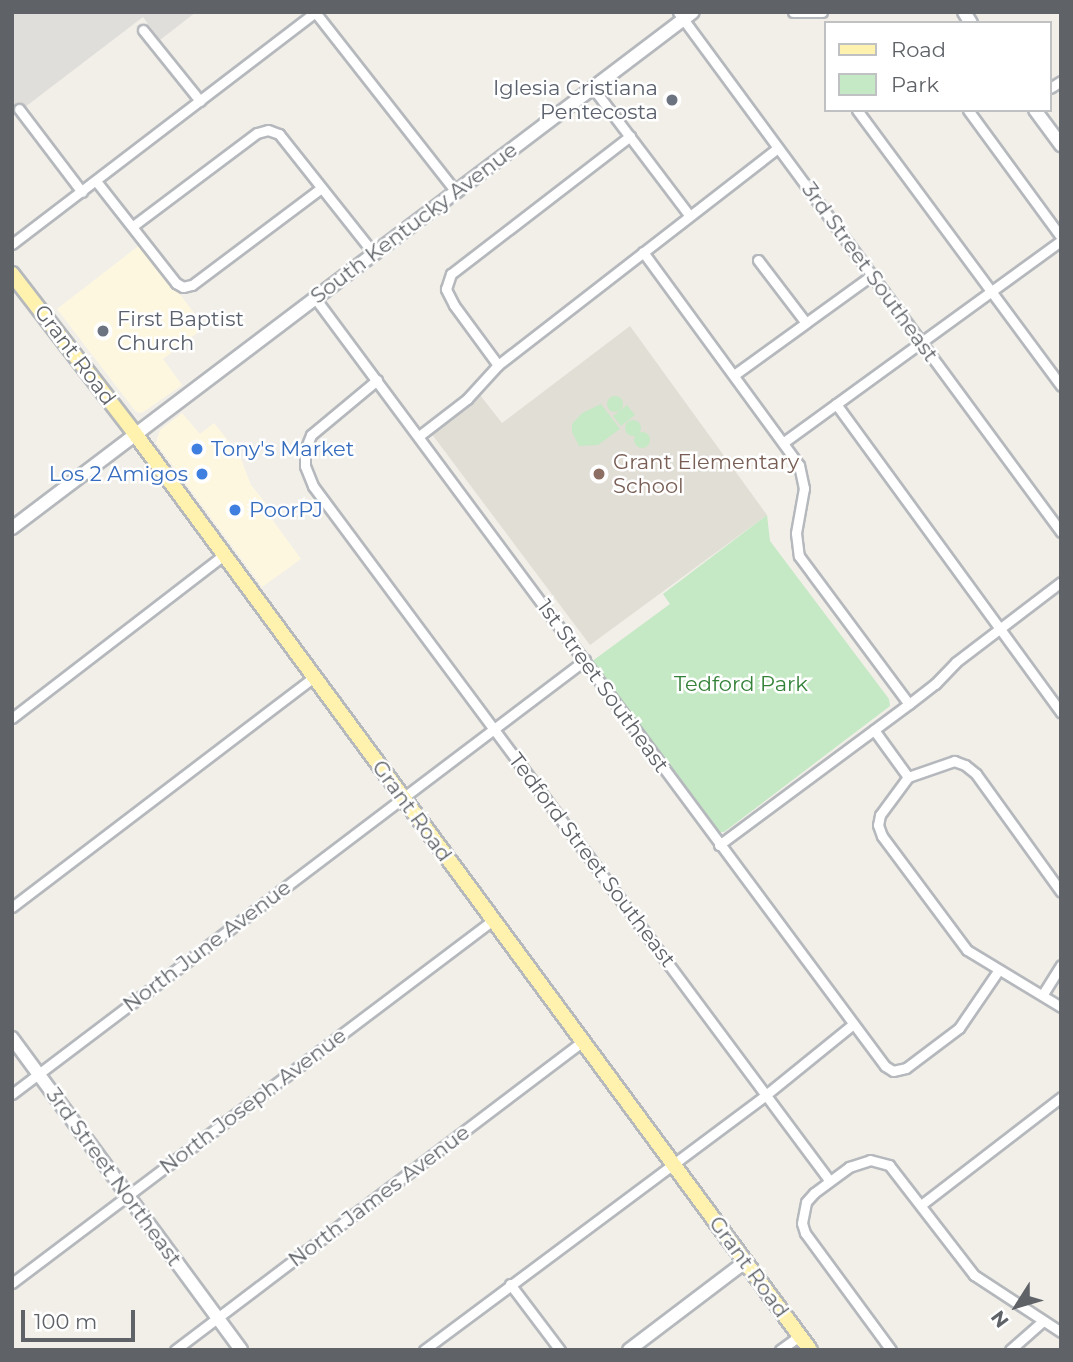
<!DOCTYPE html>
<style>
body{margin:0}
#map{position:relative;width:1073px;height:1362px;overflow:hidden;background:#f1efe8;font-family:Montserrat,sans-serif}
div>[style]{position:absolute}
.commercial>*{inset:0;background:#fef7e0}
.industrial>*{inset:0;background:#e0deda}
.education>*{inset:0;background:#e1ded6}
.green>*{inset:0;background:#c5e8c5}
.round{border-radius:50%}
.roads{filter:drop-shadow(2px 0 #b5b8bc) drop-shadow(-2px 0 #b5b8bc) drop-shadow(0 2px #b5b8bc) drop-shadow(0 -2px #b5b8bc)}
.street>*{height:9px;margin:-4.5px;padding:0 4.5px;transform-origin:4.5px;border-radius:4.5px;background:#fff}
.secondary>*{height:12px;margin:-6px;padding:0 6px;transform-origin:6px;border-radius:6px;background:#fff}
.primary>*{height:14px;margin:-7px;padding:0 7px;transform-origin:7px;border-radius:7px;background:#fff2af}
.dots>*{width:19px;height:19px;translate:-50% -50%;box-sizing:border-box;border:4px solid #fff;border-radius:50%}
span{translate:-50% -50%;white-space:nowrap;text-align:center;line-height:1.15;-webkit-text-stroke:5px #fff;paint-order:stroke}
.worship-label{font-size:21px;color:#5b616d}
.right{translate:-100% -50%;text-align:right}
.left{translate:0 -50%;text-align:left}
.street-label{font-size:21px;color:#5f6368}
.shop-label{font-size:21px;color:#366cbe}
.education-label{font-size:21px;color:#785e54}
.park-label{font-size:21px;color:#348238}
.frame{position:absolute;inset:0;border:14px solid #5f6368;pointer-events:none}
.legend{position:absolute;left:824px;top:21px;width:228px;height:91px;box-sizing:border-box;background:#fff;border:2px solid #bfc1c3;margin:0;padding:9px 12px;list-style:none;font-size:21px;color:#5f6368}
.legend li{display:flex;align-items:center;gap:14px;height:35px}
.legend b{width:35px;border:2px solid #bfc1c3}
.north{position:absolute;left:982px;top:1271px;width:70px;height:70px;-webkit-text-stroke:5px #fff;paint-order:stroke;rotate:233deg;font-size:19px;font-weight:700;line-height:28px;text-align:center;color:#5f6368}
.north::after{content:'';display:block;margin:auto;width:24px;height:32px;background:#5f6368;clip-path:polygon(50% 0,100% 100%,50% 72%,0 100%)}
.scale{position:absolute;left:21px;top:1310px;width:114px;height:32px;box-sizing:border-box;border:4px solid #5f6368;border-top:0;padding-left:9px;font-size:21px;line-height:24px;white-space:nowrap;color:#5f6368;-webkit-text-stroke:5px #fff;paint-order:stroke}
</style>
<div id="map">
<div class="commercial">
<i style="clip-path:polygon(141px 244px,205px 327px,163px 359px,182px 385px,142px 413px,136px 412px,57px 309px)"></i>
<i style="clip-path:polygon(182px 413px,200px 434px,214px 423px,239px 454px,251px 485px,269px 507px,266px 511px,301px 559px,262px 587px,156px 443px,160px 430px)"></i>
</div>
<div class="industrial">
<i style="clip-path:polygon(12px 12px,196px 12px,160px 40px,143px 17px,12px 117px)"></i>
</div>
<div class="education">
<i style="clip-path:polygon(630px 326px,767px 515px,590px 645px,431px 433px,480px 395px,502px 423px)"></i>
</div>
<div class="green">
<i class="round" style="left:607px;top:396px;width:16px;height:16px"></i>
<i style="clip-path:polygon(601px 404px,620px 429px,598px 445px,579px 446px,572px 432px,572px 424px,582px 413px)"></i>
<i style="clip-path:polygon(627px 405px,635px 415px,621px 426px,613px 416px)"></i>
<i class="round" style="left:625px;top:420px;width:16px;height:16px"></i>
<i class="round" style="left:634px;top:432px;width:16px;height:16px"></i>
<i style="clip-path:polygon(767px 515px,770px 541px,889px 699px,890px 706px,724px 832px,717px 832px,591px 662px,670px 604px,663px 594px)"></i>
</div>
<div class="roads">
<div class="street">
<i style="left:315px;top:12px;width:229px;rotate:51.9deg"></i>
<i style="left:678px;top:12px;width:646px;rotate:53.63deg"></i>
<i style="left:793px;top:12px;width:29px"></i>
<i style="left:143px;top:30px;width:91px;rotate:51.2deg"></i>
<i style="left:593px;top:88px;width:159px;rotate:52.9deg"></i>
<i style="left:1050px;top:88px;width:13px;rotate:-32deg"></i>
<i style="left:19px;top:109px;width:104px;rotate:52.8deg"></i>
<i style="left:857px;top:110px;width:343px;rotate:53.5deg"></i>
<i style="left:968px;top:110px;width:157px;rotate:53.8deg"></i>
<i style="left:96px;top:181px;width:130px;rotate:51.9deg"></i>
<i style="left:176px;top:283px;width:8px;rotate:30deg"></i>
<i style="left:183px;top:287px;width:9px;rotate:-13deg"></i>
<i style="left:192px;top:285px;width:161px;rotate:-36.9deg"></i>
<i style="left:133px;top:226px;width:155px;rotate:-36.9deg"></i>
<i style="left:257px;top:133px;width:11px;rotate:-15deg"></i>
<i style="left:268px;top:130px;width:12px;rotate:20deg"></i>
<i style="left:279px;top:134px;width:153px;rotate:51.6deg"></i>
<i style="left:12px;top:244px;width:382px;rotate:-37.4deg"></i>
<i style="left:643px;top:252px;width:264px;rotate:53.8deg"></i>
<i style="left:799px;top:465px;width:24px;rotate:78deg"></i>
<i style="left:804px;top:488px;width:46px;rotate:100.1deg"></i>
<i style="left:796px;top:533px;width:23px;rotate:83deg"></i>
<i style="left:799px;top:556px;width:184px;rotate:53.4deg"></i>
<i style="left:758px;top:260px;width:79px;rotate:52.7deg"></i>
<i style="left:315px;top:298px;width:956px;rotate:53.42deg"></i>
<i style="left:885px;top:1066px;width:9px;rotate:32deg"></i>
<i style="left:893px;top:1071px;width:13px;rotate:-13deg"></i>
<i style="left:906px;top:1068px;width:66px;rotate:-37deg"></i>
<i style="left:959px;top:1028px;width:69px;rotate:-55.6deg"></i>
<i style="left:498px;top:365px;width:74px;rotate:-126.3deg"></i>
<i style="left:454px;top:305px;width:18px;rotate:-117deg"></i>
<i style="left:446px;top:289px;width:16px;rotate:-72deg"></i>
<i style="left:451px;top:274px;width:226px;rotate:-37.6deg"></i>
<i style="left:734px;top:375px;width:170px;rotate:-35.9deg"></i>
<i style="left:377px;top:380px;width:86px;rotate:140.2deg"></i>
<i style="left:311px;top:435px;width:16px;rotate:112deg"></i>
<i style="left:305px;top:450px;width:16px;rotate:90deg"></i>
<i style="left:305px;top:466px;width:22px;rotate:68deg"></i>
<i style="left:313px;top:486px;width:865px;rotate:53.37deg"></i>
<i style="left:836px;top:404px;width:382px;rotate:53.9deg"></i>
<i style="left:419px;top:436px;width:61px;rotate:-37.6deg"></i>
<i style="left:467px;top:399px;width:46px;rotate:-47.6deg"></i>
<i style="left:498px;top:365px;width:354px;rotate:-37.8deg"></i>
<i style="left:784px;top:442px;width:342px;rotate:-36deg"></i>
<i style="left:12px;top:718px;width:267px;rotate:-37.6deg"></i>
<i style="left:874px;top:730px;width:58px;rotate:54.1deg"></i>
<i style="left:908px;top:777px;width:47px;rotate:126.4deg"></i>
<i style="left:880px;top:815px;width:10px;rotate:101deg"></i>
<i style="left:878px;top:825px;width:12px;rotate:70deg"></i>
<i style="left:882px;top:836px;width:142px;rotate:53.3deg"></i>
<i style="left:967px;top:950px;width:110px;rotate:31.2deg"></i>
<i style="left:908px;top:777px;width:49px;rotate:-19.2deg"></i>
<i style="left:954px;top:761px;width:12px;rotate:20deg"></i>
<i style="left:965px;top:765px;width:14px;rotate:39deg"></i>
<i style="left:976px;top:774px;width:145px;rotate:54.2deg"></i>
<i style="left:719px;top:845px;width:237px;rotate:-36.6deg"></i>
<i style="left:909px;top:704px;width:33px;rotate:-38deg"></i>
<i style="left:935px;top:684px;width:30px;rotate:-46deg"></i>
<i style="left:956px;top:662px;width:132px;rotate:-37.3deg"></i>
<i style="left:12px;top:907px;width:380px;rotate:-37.3deg"></i>
<i style="left:1043px;top:994px;width:34px;rotate:-58deg"></i>
<i style="left:12px;top:1094px;width:719px;rotate:-37.14deg"></i>
<i style="left:921px;top:1205px;width:177px;rotate:-37.6deg"></i>
<i style="left:12px;top:1283px;width:603px;rotate:-37.04deg"></i>
<i style="left:510px;top:1284px;width:83px;rotate:52.9deg"></i>
<i style="left:175px;top:1350px;width:512px;rotate:-37.14deg"></i>
<i style="left:424px;top:1350px;width:428px;rotate:-36.7deg"></i>
<i style="left:767px;top:1094px;width:111px;rotate:-39.1deg"></i>
<i style="left:780px;top:1350px;width:24px;rotate:-36deg"></i>
<i style="left:891px;top:1350px;width:145px;rotate:-126.3deg"></i>
<i style="left:805px;top:1233px;width:10px;rotate:-107deg"></i>
<i style="left:802px;top:1223px;width:21px;rotate:-79deg"></i>
<i style="left:806px;top:1202px;width:12px;rotate:-48deg"></i>
<i style="left:814px;top:1193px;width:44px;rotate:-36.6deg"></i>
<i style="left:849px;top:1167px;width:22px;rotate:-18deg"></i>
<i style="left:870px;top:1160px;width:20px;rotate:15deg"></i>
<i style="left:889px;top:1165px;width:139px;rotate:52.3deg"></i>
<i style="left:974px;top:1275px;width:104px;rotate:33.2deg"></i>
<i style="left:1010px;top:1350px;width:44px;rotate:-41.3deg"></i>
</div>
<div class="secondary">
<i style="left:964px;top:12px;width:13px;rotate:58deg"></i>
<i style="left:1035px;top:110px;width:44px;rotate:53.4deg"></i>
<i style="left:12px;top:528px;width:854px;rotate:-37.15deg"></i>
<i style="left:12px;top:1038px;width:387px;rotate:53.7deg"></i>
<i style="left:629px;top:1350px;width:146px;rotate:-37.2deg"></i>
</div>
<div class="primary">
<i style="left:12px;top:274px;width:203px;rotate:52.4deg"></i>
<i style="left:136px;top:435px;width:1136px;rotate:53.62deg"></i>
</div>
</div>
<div class="dots">
<i style="left:672px;top:100px;background:#6b7280"></i>
<i style="left:103px;top:331px;background:#6b7280"></i>
<i style="left:197px;top:449px;background:#3f7fe0"></i>
<i style="left:202px;top:474px;background:#3f7fe0"></i>
<i style="left:599px;top:474px;background:#8d6e63"></i>
<i style="left:235px;top:510px;background:#3f7fe0"></i>
</div>
<div class="worship-label">
<span class="right" style="left:658px;top:100px">Iglesia Cristiana<br>Pentecosta</span>
<span class="left" style="left:117px;top:331px">First Baptist<br>Church</span>
</div>
<div class="street-label">
<span style="left:414px;top:223px;rotate:-37deg">South Kentucky Avenue</span>
<span style="left:870px;top:272px;rotate:54deg">3rd Street Southeast</span>
<span style="left:75px;top:355px;rotate:53deg">Grant Road</span>
<span style="left:603px;top:686px;rotate:54deg">1st Street Southeast</span>
<span style="left:412px;top:811px;rotate:54deg">Grant Road</span>
<span style="left:592px;top:860px;rotate:53deg">Tedford Street Southeast</span>
<span style="left:207px;top:946px;rotate:-37deg">North June Avenue</span>
<span style="left:253px;top:1101px;rotate:-37deg">North Joseph Avenue</span>
<span style="left:114px;top:1177px;rotate:54deg">3rd Street Northeast</span>
<span style="left:379px;top:1196px;rotate:-37deg">North James Avenue</span>
<span style="left:749px;top:1267px;rotate:54deg">Grant Road</span>
</div>
<div class="shop-label">
<span class="left" style="left:211px;top:449px">Tony's Market</span>
<span class="right" style="left:188px;top:474px">Los 2 Amigos</span>
<span class="left" style="left:249px;top:510px">PoorPJ</span>
</div>
<div class="education-label">
<span class="left" style="left:613px;top:474px">Grant Elementary<br>School</span>
</div>
<div class="park-label">
<span style="left:741px;top:684px">Tedford Park</span>
</div>
<div class="frame"></div>
<ul class="legend">
<li><b style="height:9px;background:#fff2af"></b>Road</li>
<li><b style="height:19px;background:#c5e8c5"></b>Park</li>
</ul>
<div class="north">N</div>
<div class="scale">100 m</div>
</div>
